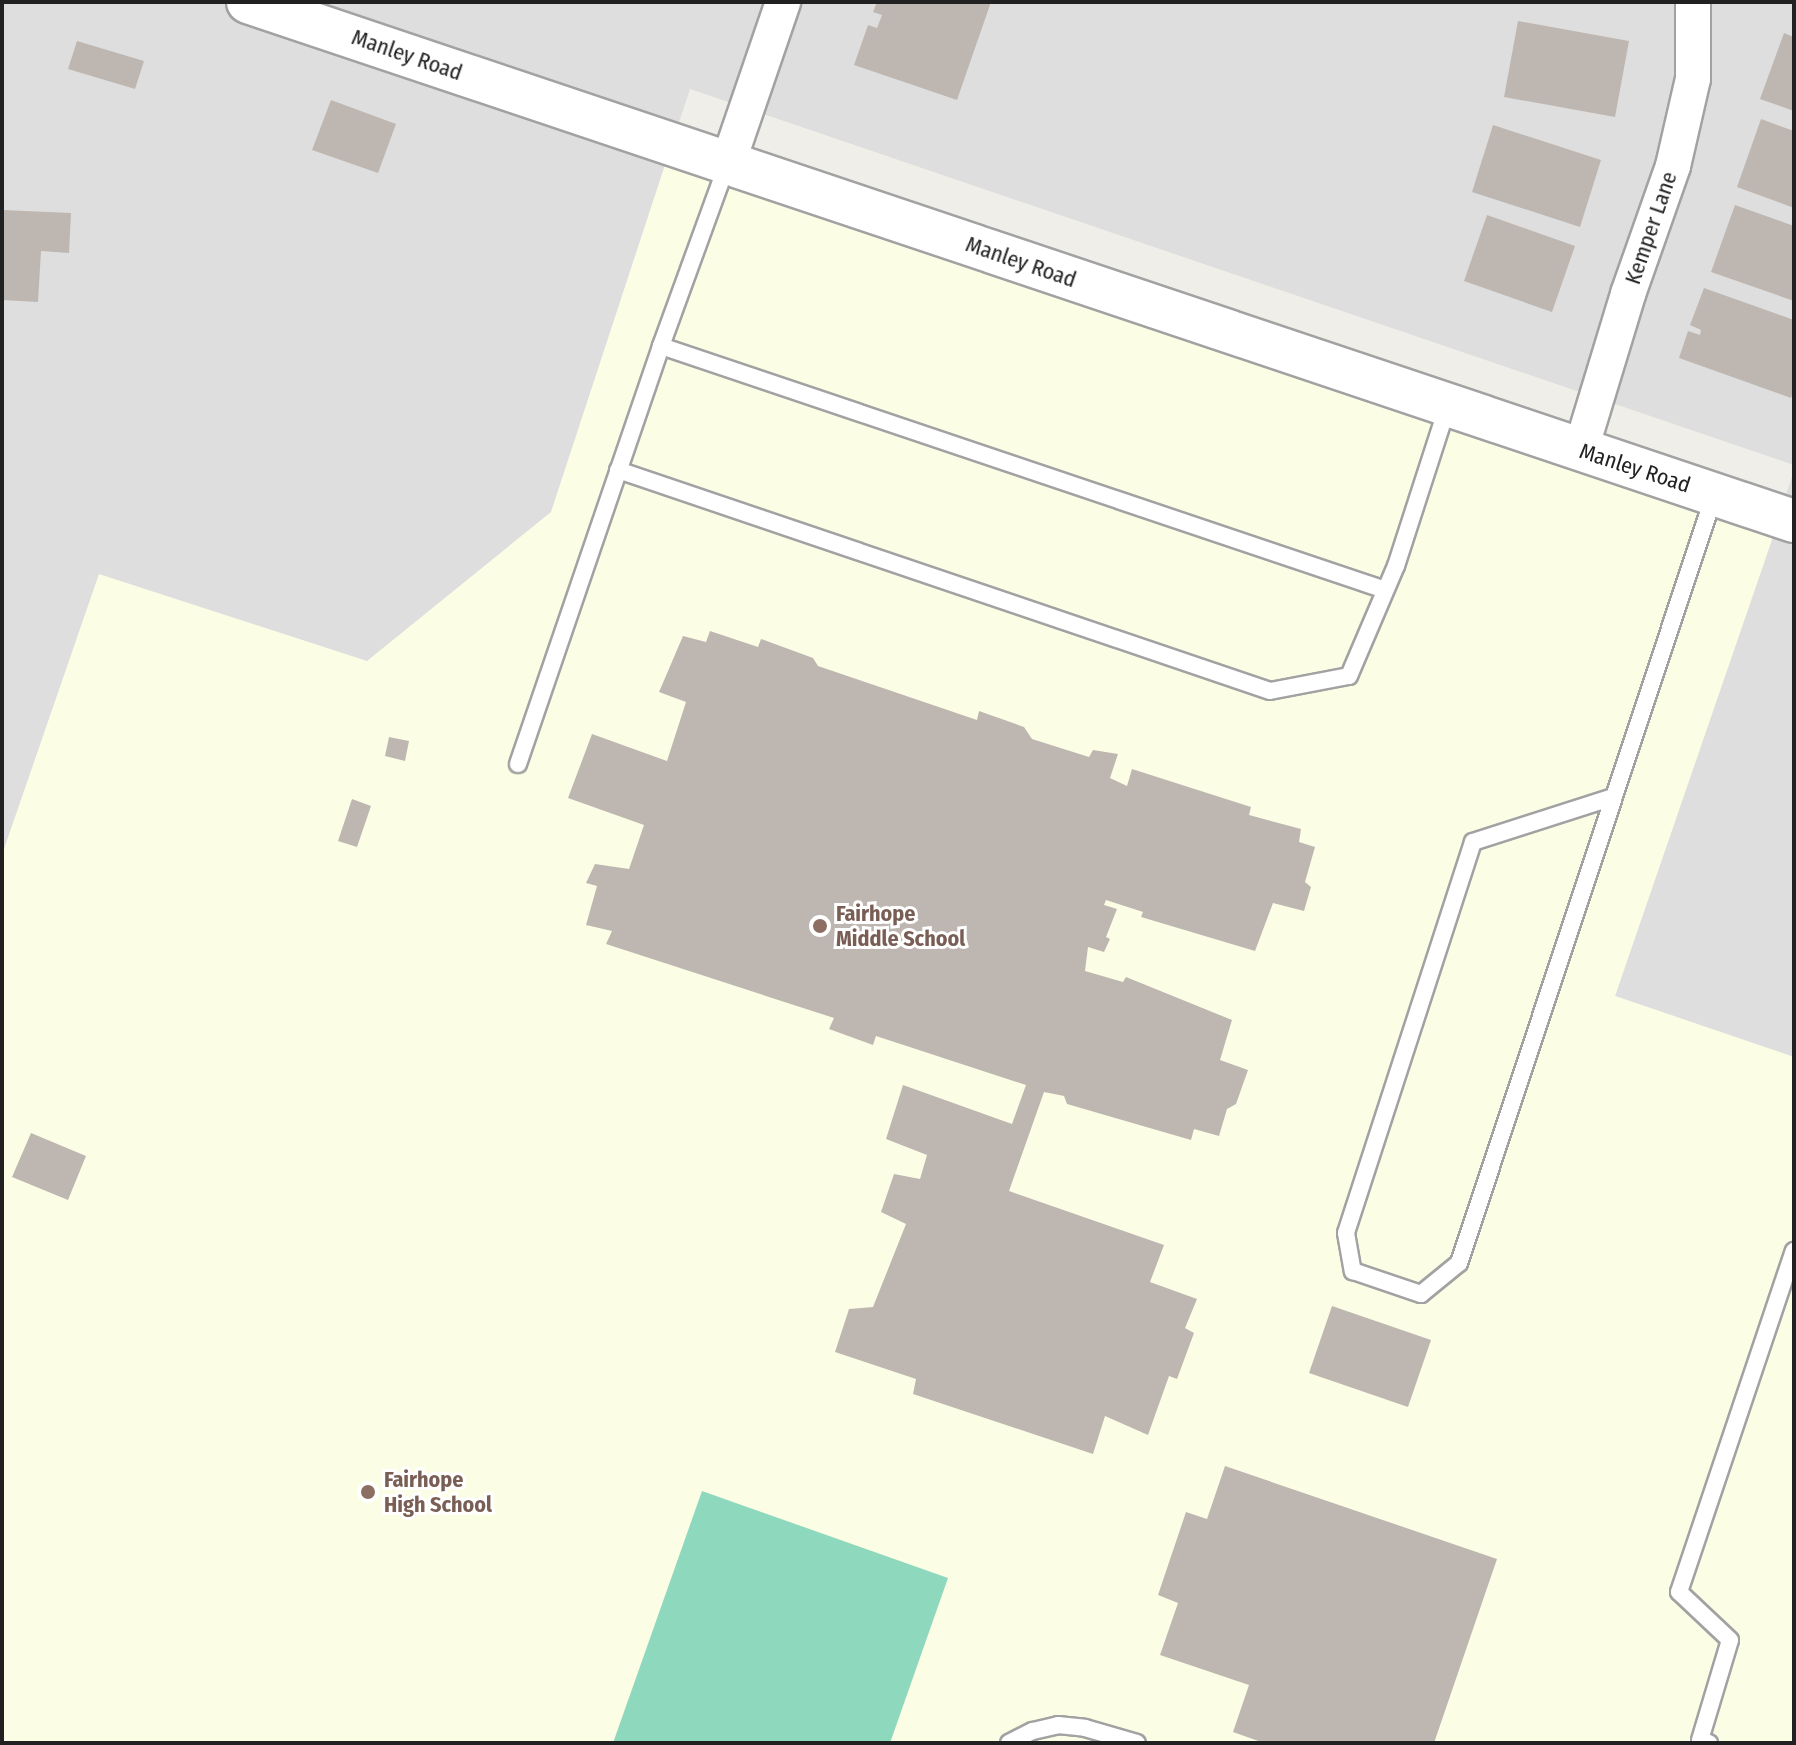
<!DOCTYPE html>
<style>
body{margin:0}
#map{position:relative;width:1796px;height:1745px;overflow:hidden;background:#f0eee8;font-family:"Fira Sans Condensed",sans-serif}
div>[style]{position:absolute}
.residential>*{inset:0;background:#dfdede}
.education>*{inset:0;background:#fcfde5}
.pitch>*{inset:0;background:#8ed8bd}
.building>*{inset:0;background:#beb7b1}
.roads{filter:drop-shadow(2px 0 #a2a2a2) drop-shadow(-2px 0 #a2a2a2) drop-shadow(0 2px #a2a2a2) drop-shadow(0 -2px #a2a2a2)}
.service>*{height:16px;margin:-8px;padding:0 8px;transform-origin:8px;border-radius:8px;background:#fff}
.minor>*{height:34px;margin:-17px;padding:0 17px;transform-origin:17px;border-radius:17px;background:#fff}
.tertiary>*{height:42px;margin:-21px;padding:0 21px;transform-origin:21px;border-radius:21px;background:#fff}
.dots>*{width:22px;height:22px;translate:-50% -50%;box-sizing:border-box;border:4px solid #fff;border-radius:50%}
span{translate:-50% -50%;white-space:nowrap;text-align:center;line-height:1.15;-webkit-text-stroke:6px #fff;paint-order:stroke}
.street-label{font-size:22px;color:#212121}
.education-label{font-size:22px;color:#785e54;font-weight:700}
.left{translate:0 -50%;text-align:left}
.frame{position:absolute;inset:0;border:4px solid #212121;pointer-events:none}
</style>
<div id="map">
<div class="residential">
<i style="clip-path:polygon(2px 2px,1794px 2px,1794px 465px,690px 89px,551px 513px,367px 662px,99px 575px,2px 855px)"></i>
<i style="clip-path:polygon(1794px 471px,1794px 1057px,1615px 996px)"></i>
</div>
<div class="education">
<i style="clip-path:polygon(667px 159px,1774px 534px,1615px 996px,1794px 1057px,1794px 1743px,2px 1743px,2px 855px,99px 574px,367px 661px,551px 512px)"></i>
</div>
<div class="pitch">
<i style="clip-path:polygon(702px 1491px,948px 1578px,890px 1743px,613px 1743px)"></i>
</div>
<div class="building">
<i style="clip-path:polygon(877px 2px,991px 2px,957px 100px,854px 65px,868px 25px,877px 28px,882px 15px,873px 12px)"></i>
<i style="clip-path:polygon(1518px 21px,1629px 41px,1615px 117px,1504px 97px)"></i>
<i style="clip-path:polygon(1784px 33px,1794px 37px,1794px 111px,1760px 99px)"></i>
<i style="clip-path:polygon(77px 41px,144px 61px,135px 89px,68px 69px)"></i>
<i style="clip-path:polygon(331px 100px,396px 124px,378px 173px,312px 150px)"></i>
<i style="clip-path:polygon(1761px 119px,1794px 131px,1794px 208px,1737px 187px)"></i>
<i style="clip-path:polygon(1493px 125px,1601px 160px,1580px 227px,1472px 192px)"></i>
<i style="clip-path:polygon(1735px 205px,1794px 226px,1794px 301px,1711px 272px)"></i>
<i style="clip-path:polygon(2px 210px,71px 213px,69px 253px,41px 251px,38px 302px,2px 300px)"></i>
<i style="clip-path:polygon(1487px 215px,1575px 246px,1552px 312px,1464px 281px)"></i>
<i style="clip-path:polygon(1704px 288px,1794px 320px,1794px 389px,1791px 398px,1679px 358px,1688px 331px,1700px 335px,1701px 330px,1690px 325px)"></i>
<i style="clip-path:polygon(710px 631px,758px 647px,761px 639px,813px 658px,818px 666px,977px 720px,979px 711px,1024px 727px,1032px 739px,1089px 757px,1093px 750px,1118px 754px,1110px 778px,1127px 786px,1132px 769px,1251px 807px,1249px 815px,1301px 829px,1299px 842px,1315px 847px,1305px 882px,1311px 887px,1304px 911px,1273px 903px,1255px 951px,1141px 917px,1143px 912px,1106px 900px,1104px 905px,1117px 909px,1106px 937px,1110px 939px,1104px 952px,1088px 947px,1085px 971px,1123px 982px,1126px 977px,1232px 1020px,1220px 1060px,1248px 1070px,1236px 1104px,1227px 1109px,1219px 1136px,1194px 1129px,1191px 1140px,1067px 1104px,1064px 1096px,1044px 1092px,1009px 1191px,1164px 1245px,1150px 1282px,1197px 1299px,1185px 1328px,1194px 1333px,1177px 1379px,1169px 1376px,1148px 1435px,1105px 1416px,1093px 1454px,913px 1394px,916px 1379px,835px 1352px,849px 1309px,873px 1307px,906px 1224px,881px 1212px,894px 1174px,920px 1179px,927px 1155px,886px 1139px,903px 1085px,1012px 1124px,1026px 1085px,876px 1036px,873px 1045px,829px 1029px,834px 1018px,606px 944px,612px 931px,586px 925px,597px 886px,586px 883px,595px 864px,629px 869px,644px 825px,568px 798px,592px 734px,667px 761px,686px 702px,659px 692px,683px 636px,706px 642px)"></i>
<i style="clip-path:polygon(389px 737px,409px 741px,405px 761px,385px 756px)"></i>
<i style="clip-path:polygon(352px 799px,371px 806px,357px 847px,338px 841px)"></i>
<i style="clip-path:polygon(31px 1133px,86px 1156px,68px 1200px,12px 1177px)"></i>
<i style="clip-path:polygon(1332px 1306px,1431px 1340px,1408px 1407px,1309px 1373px)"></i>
<i style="clip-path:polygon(1225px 1466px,1497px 1559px,1434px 1743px,1264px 1743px,1233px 1732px,1249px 1685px,1160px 1655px,1178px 1603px,1158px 1595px,1186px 1512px,1207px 1519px)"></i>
</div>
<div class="roads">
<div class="service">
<i style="left:661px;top:346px;width:764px;rotate:18.62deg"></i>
<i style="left:618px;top:470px;width:688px;rotate:18.72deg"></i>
<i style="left:1270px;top:691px;width:80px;rotate:-10.8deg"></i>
<i style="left:1349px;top:676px;width:120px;rotate:-66.9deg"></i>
<i style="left:1396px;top:566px;width:169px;rotate:-72.1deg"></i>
<i style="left:518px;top:764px;width:442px;rotate:-71.1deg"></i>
<i style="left:661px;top:346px;width:193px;rotate:-70deg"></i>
<i style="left:1613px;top:797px;width:147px;rotate:162.2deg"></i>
<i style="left:1473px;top:842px;width:411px;rotate:108deg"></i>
<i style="left:1346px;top:1233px;width:39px;rotate:80deg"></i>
<i style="left:1353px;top:1271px;width:72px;rotate:18.7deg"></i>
<i style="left:1421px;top:1294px;width:49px;rotate:-39.2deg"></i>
<i style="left:1459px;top:1263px;width:808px;rotate:-71.61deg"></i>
<i style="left:1009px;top:1743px;width:27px;rotate:-27deg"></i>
<i style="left:1033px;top:1731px;width:26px;rotate:-13deg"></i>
<i style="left:1058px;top:1725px;width:27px;rotate:6deg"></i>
<i style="left:1085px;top:1728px;width:54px;rotate:16.1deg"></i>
<i style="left:1709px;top:1743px;width:9px;rotate:-162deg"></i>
<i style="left:1700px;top:1740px;width:104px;rotate:-73.3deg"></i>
<i style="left:1730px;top:1640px;width:70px;rotate:-136.7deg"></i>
<i style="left:1679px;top:1592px;width:360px;rotate:-71.4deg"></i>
</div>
<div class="minor">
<i style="left:728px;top:163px;width:170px;rotate:-71.1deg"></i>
<i style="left:1581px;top:449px;width:162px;rotate:-73.1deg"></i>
<i style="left:1628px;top:294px;width:136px;rotate:-70.6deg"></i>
<i style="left:1673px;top:166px;width:89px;rotate:-77.1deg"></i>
<i style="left:1693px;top:79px;width:77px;rotate:-90deg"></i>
</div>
<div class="tertiary">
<i style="left:248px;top:2px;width:1631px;rotate:18.56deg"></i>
</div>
</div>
<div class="dots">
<i style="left:820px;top:926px;background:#8d6e63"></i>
<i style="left:368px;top:1492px;background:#8d6e63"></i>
</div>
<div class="street-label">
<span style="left:407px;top:55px;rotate:19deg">Manley Road</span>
<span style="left:1651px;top:228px;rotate:-71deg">Kemper Lane</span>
<span style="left:1021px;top:262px;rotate:19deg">Manley Road</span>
<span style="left:1635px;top:468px;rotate:18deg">Manley Road</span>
</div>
<div class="education-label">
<span class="left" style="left:836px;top:926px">Fairhope<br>Middle School</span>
<span class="left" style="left:384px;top:1492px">Fairhope<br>High School</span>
</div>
<div class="frame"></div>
</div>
